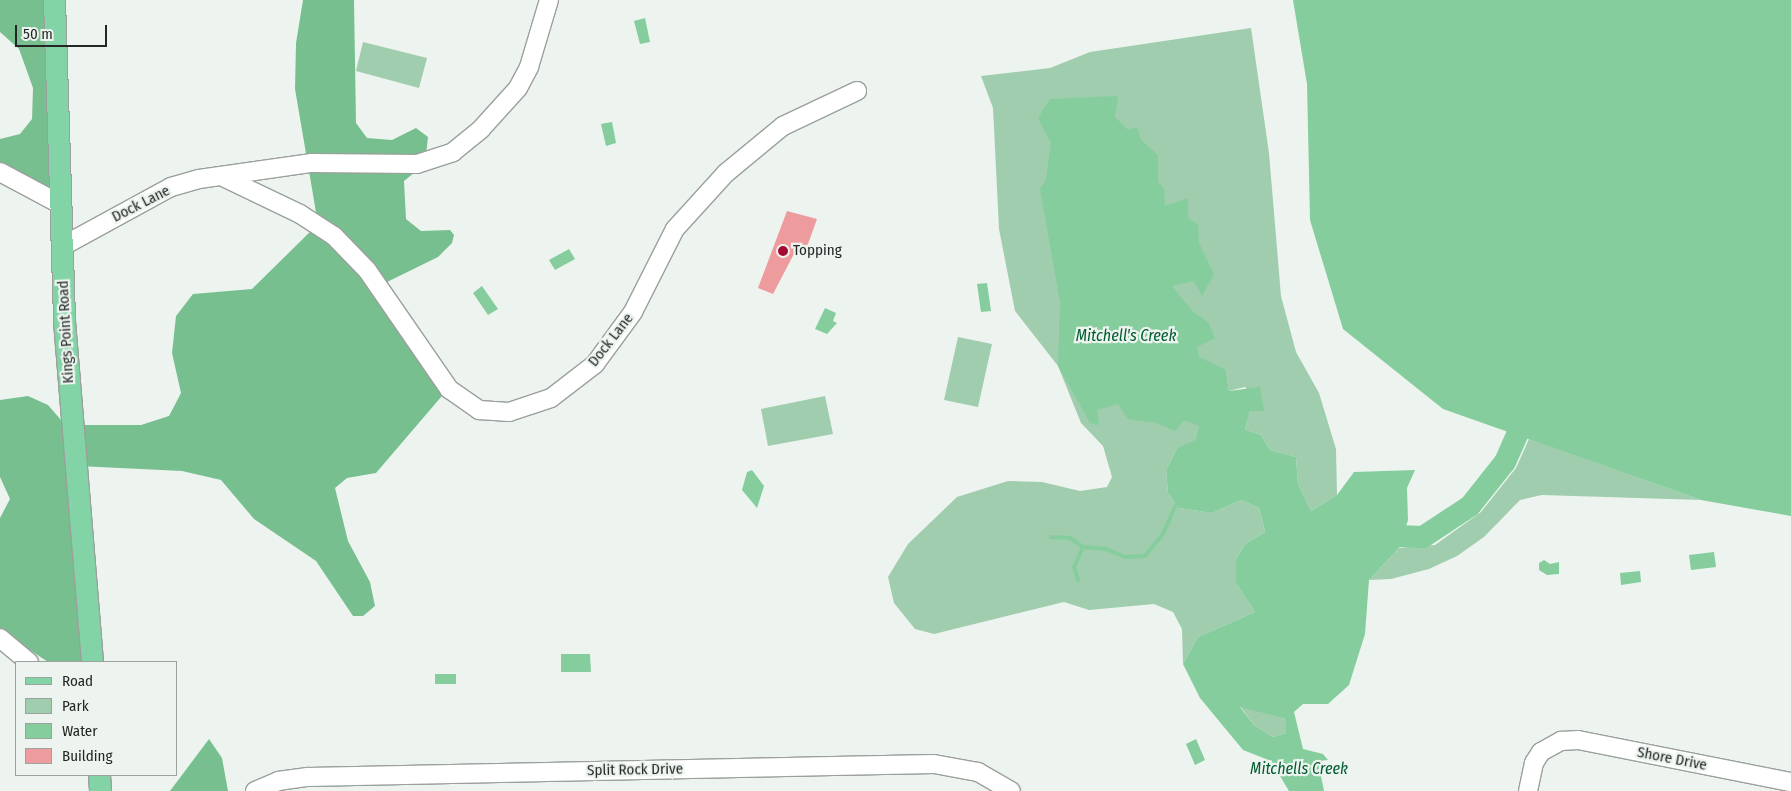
<!DOCTYPE html>
<style>
body{margin:0}
#map{position:relative;width:1791px;height:791px;overflow:hidden;background:#edf4ef;font-family:"Fira Sans Condensed",sans-serif}
div>[style]{position:absolute}
.green>*{inset:0;background:#a0cdad}
.forest>*{inset:0;background:#78bf90}
.water>*{inset:0;background:#85cd9d}
.stream>*{height:4px;margin:-2px;padding:0 2px;transform-origin:2px;border-radius:2px;background:#85cd9d}
.river>*{height:22px;margin:-11px;padding:0 11px;transform-origin:11px;border-radius:11px;background:#85cd9d}
.building>*{inset:0;background:#ee9b9d}
.roads{filter:drop-shadow(1px 0 #9aa09b) drop-shadow(-1px 0 #9aa09b) drop-shadow(0 1px #9aa09b) drop-shadow(0 -1px #9aa09b)}
.minor>*{height:18px;margin:-9px;padding:0 9px;transform-origin:9px;border-radius:9px;background:#fff}
.major>*{height:21px;margin:-10.5px;padding:0 10.5px;transform-origin:10.5px;border-radius:10.5px;background:#82d4a7}
.dots>*{width:14px;height:14px;translate:-50% -50%;box-sizing:border-box;border:2px solid #edf4ef;border-radius:50%}
span{translate:-50% -50%;white-space:nowrap;text-align:center;line-height:1.15;-webkit-text-stroke:4.5px #edf4ef;paint-order:stroke}
.street-label{font-size:15px;color:#232624}
.poi-label{font-size:15px;color:#232624}
.left{translate:0 -50%;text-align:left}
.water-label{font-size:16px;color:#015c30;font-style:italic}
.legend{position:absolute;left:15px;top:661px;width:162px;height:115px;box-sizing:border-box;background:#edf4ef;border:1px solid #9ca29e;margin:0;padding:6px 9px;list-style:none;font-size:15px;color:#232624}
.legend li{display:flex;align-items:center;gap:10px;height:25px}
.legend b{width:25px;border:1px solid #9ca29e}
.scale{position:absolute;left:15px;top:25px;width:92px;height:22px;box-sizing:border-box;border:2px solid #232624;border-top:0;padding-left:6px;font-size:15px;line-height:18px;white-space:nowrap;color:#232624;-webkit-text-stroke:4px #edf4ef;paint-order:stroke}
</style>
<div id="map">
<div class="green">
<i style="clip-path:polygon(1251px 28px,1269px 153px,1281px 296px,1296px 352px,1319px 393px,1336px 449px,1337px 495px,1311px 511px,1298px 484px,1296px 457px,1270px 450px,1261px 435px,1245px 429px,1250px 411px,1264px 411px,1245px 387px,1229px 391px,1226px 371px,1196px 441px,1177px 448px,1166px 470px,1168px 493px,1179px 508px,1212px 513px,1241px 500px,1259px 508px,1265px 532px,1245px 544px,1236px 559px,1236px 583px,1255px 612px,1198px 637px,1183px 664px,1182px 629px,1173px 612px,1154px 604px,1089px 610px,1064px 602px,934px 634px,915px 629px,894px 603px,888px 577px,908px 544px,957px 497px,1008px 481px,1042px 482px,1080px 491px,1107px 487px,1112px 477px,1103px 446px,1081px 423px,1058px 366px,1015px 311px,999px 229px,993px 108px,981px 76px,1050px 68px,1090px 52px)"></i>
<i style="clip-path:polygon(363px 42px,427px 58px,419px 88px,356px 71px)"></i>
<i style="clip-path:polygon(958px 337px,992px 344px,978px 407px,944px 400px)"></i>
<i style="clip-path:polygon(825px 396px,833px 434px,768px 446px,761px 409px)"></i>
<i style="clip-path:polygon(1529px 439px,1701px 500px,1542px 495px,1520px 500px,1484px 537px,1457px 556px,1429px 569px,1391px 579px,1369px 580px,1399px 548px,1435px 545px,1481px 512px,1516px 468px)"></i>
<i style="clip-path:polygon(1240px 706px,1286px 719px,1286px 733px,1273px 737px,1254px 725px)"></i>
</div>
<div class="forest">
<i style="clip-path:polygon(0 0,54px 0,60px 204px,0 172px,0 139px,20px 134px,32px 119px,33px 88px,19px 49px,0 32px)"></i>
<i style="clip-path:polygon(303px 0,354px 0,356px 123px,367px 138px,392px 140px,416px 128px,428px 137px,425px 164px,404px 181px,406px 219px,421px 231px,450px 230px,454px 235px,452px 243px,438px 257px,383px 284px,453px 383px,376px 473px,347px 478px,335px 488px,348px 541px,370px 582px,375px 606px,363px 616px,353px 616px,316px 561px,254px 519px,221px 480px,182px 471px,78px 466px,74px 425px,141px 425px,169px 416px,181px 393px,172px 353px,176px 316px,193px 294px,252px 289px,318px 224px,295px 89px,296px 43px)"></i>
<i style="clip-path:polygon(28px 396px,48px 405px,68px 428px,82px 662px,48px 662px,0 630px,0 518px,10px 499px,0 477px,0 400px)"></i>
<i style="clip-path:polygon(209px 739px,222px 758px,228px 791px,170px 791px)"></i>
</div>
<div class="water">
<i style="clip-path:polygon(1293px 0,1791px 0,1791px 516px,1701px 500px,1443px 409px,1343px 329px,1310px 220px,1307px 84px)"></i>
<i style="clip-path:polygon(645px 18px,650px 42px,640px 44px,634px 21px)"></i>
<i style="clip-path:polygon(evenodd,1118px 96px,1115px 117px,1128px 130px,1137px 127px,1141px 140px,1158px 155px,1158px 182px,1164px 189px,1165px 206px,1188px 198px,1188px 218px,1198px 225px,1199px 243px,1214px 274px,1202px 296px,1194px 281px,1172px 286px,1193px 312px,1208px 322px,1215px 338px,1197px 347px,1199px 357px,1226px 370px,1229px 391px,1260px 387px,1264px 411px,1250px 411px,1245px 429px,1261px 435px,1270px 450px,1296px 457px,1298px 484px,1311px 511px,1337px 495px,1354px 472px,1415px 470px,1407px 488px,1408px 520px,1399px 548px,1369px 580px,1365px 634px,1349px 685px,1328px 704px,1303px 704px,1294px 712px,1303px 749px,1323px 754px,1328px 760px,1318px 761px,1324px 791px,1289px 791px,1271px 761px,1243px 750px,1200px 698px,1183px 664px,1198px 637px,1255px 612px,1236px 583px,1236px 559px,1245px 544px,1265px 532px,1259px 508px,1241px 500px,1212px 513px,1179px 508px,1168px 493px,1166px 470px,1177px 448px,1196px 440px,1199px 426px,1184px 420px,1175px 431px,1156px 423px,1128px 419px,1118px 404px,1097px 410px,1099px 425px,1090px 423px,1058px 366px,1060px 302px,1040px 189px,1046px 180px,1051px 143px,1038px 118px,1050px 99px,1118px 96px,1240px 707px,1286px 719px,1286px 733px,1273px 737px,1254px 725px,1240px 707px)"></i>
<i style="clip-path:polygon(612px 122px,616px 143px,606px 146px,601px 124px)"></i>
<i style="clip-path:polygon(569px 249px,575px 259px,555px 270px,549px 260px)"></i>
<i style="clip-path:polygon(987px 283px,991px 311px,981px 312px,977px 284px)"></i>
<i style="clip-path:polygon(482px 286px,498px 309px,488px 315px,473px 293px)"></i>
<i style="clip-path:polygon(825px 308px,836px 313px,833px 321px,837px 323px,827px 334px,815px 329px)"></i>
<i style="clip-path:polygon(752px 470px,764px 486px,757px 508px,742px 490px,747px 472px)"></i>
<i style="clip-path:polygon(1714px 552px,1716px 567px,1691px 570px,1689px 555px)"></i>
<i style="clip-path:polygon(1544px 560px,1550px 564px,1559px 562px,1559px 574px,1547px 575px,1539px 570px,1539px 563px)"></i>
<i style="clip-path:polygon(1640px 571px,1641px 582px,1621px 585px,1620px 573px)"></i>
<i style="clip-path:polygon(561px 654px,590px 654px,591px 672px,561px 672px)"></i>
<i style="clip-path:polygon(435px 674px,456px 674px,456px 684px,435px 684px)"></i>
<i style="clip-path:polygon(1196px 739px,1205px 760px,1195px 765px,1186px 744px)"></i>
</div>
<div class="stream">
<i style="left:1051px;top:537px;width:19px;rotate:3deg"></i>
<i style="left:1070px;top:538px;width:16px;rotate:35deg"></i>
<i style="left:1078px;top:580px;width:14px;rotate:-107deg"></i>
<i style="left:1074px;top:567px;width:22px;rotate:-66deg"></i>
<i style="left:1083px;top:547px;width:23px;rotate:5deg"></i>
<i style="left:1106px;top:549px;width:21px;rotate:23deg"></i>
<i style="left:1125px;top:557px;width:20px;rotate:-3deg"></i>
<i style="left:1145px;top:556px;width:28px;rotate:-51deg"></i>
<i style="left:1163px;top:534px;width:32px;rotate:-66deg"></i>
</div>
<div class="river">
<i style="left:1371px;top:535px;width:52px;rotate:2.2deg"></i>
<i style="left:1423px;top:537px;width:56px;rotate:-33.4deg"></i>
<i style="left:1470px;top:506px;width:56px;rotate:-51.5deg"></i>
<i style="left:1505px;top:462px;width:30px;rotate:-66deg"></i>
</div>
<div class="building">
<i style="clip-path:polygon(787px 211px,817px 219px,808px 244px,803px 253px,796px 250px,773px 294px,758px 288px)"></i>
</div>
<div class="roads">
<div class="minor">
<i style="left:0;top:172px;width:68px;rotate:28.1deg"></i>
<i style="left:225px;top:178px;width:83px;rotate:25.6deg"></i>
<i style="left:300px;top:214px;width:40px;rotate:32.9deg"></i>
<i style="left:334px;top:236px;width:47px;rotate:45.9deg"></i>
<i style="left:367px;top:270px;width:145px;rotate:55.4deg"></i>
<i style="left:449px;top:389px;width:37px;rotate:35deg"></i>
<i style="left:479px;top:410px;width:30px;rotate:4deg"></i>
<i style="left:509px;top:412px;width:44px;rotate:-18.4deg"></i>
<i style="left:551px;top:398px;width:56px;rotate:-37.7deg"></i>
<i style="left:595px;top:364px;width:64px;rotate:-53.8deg"></i>
<i style="left:633px;top:312px;width:93px;rotate:-63.2deg"></i>
<i style="left:675px;top:229px;width:76px;rotate:-47.7deg"></i>
<i style="left:726px;top:173px;width:74px;rotate:-39.5deg"></i>
<i style="left:783px;top:126px;width:82px;rotate:-25.3deg"></i>
<i style="left:61px;top:247px;width:125px;rotate:-28.6deg"></i>
<i style="left:171px;top:187px;width:29px;rotate:-16deg"></i>
<i style="left:199px;top:179px;width:114px;rotate:-8.1deg"></i>
<i style="left:312px;top:163px;width:105px;rotate:0.5deg"></i>
<i style="left:417px;top:164px;width:38px;rotate:-18deg"></i>
<i style="left:453px;top:152px;width:36px;rotate:-39deg"></i>
<i style="left:481px;top:129px;width:55px;rotate:-47.9deg"></i>
<i style="left:518px;top:88px;width:24px;rotate:-62deg"></i>
<i style="left:529px;top:67px;width:70px;rotate:-73.4deg"></i>
<i style="left:0;top:638px;width:38px;rotate:40deg"></i>
<i style="left:255px;top:791px;width:25px;rotate:-23deg"></i>
<i style="left:278px;top:781px;width:30px;rotate:-8deg"></i>
<i style="left:308px;top:777px;width:626px;rotate:-1.19deg"></i>
<i style="left:934px;top:764px;width:45px;rotate:10.3deg"></i>
<i style="left:978px;top:772px;width:38px;rotate:30deg"></i>
<i style="left:1528px;top:791px;width:29px;rotate:-78deg"></i>
<i style="left:1534px;top:763px;width:13px;rotate:-58deg"></i>
<i style="left:1541px;top:752px;width:23px;rotate:-29deg"></i>
<i style="left:1561px;top:741px;width:17px;rotate:-3deg"></i>
<i style="left:1578px;top:740px;width:217px;rotate:11.2deg"></i>
</div>
<div class="major">
<i style="left:54px;top:0;width:321px;rotate:88.2deg"></i>
<i style="left:64px;top:321px;width:342px;rotate:85.3deg"></i>
<i style="left:99px;top:775px;width:16px;rotate:86deg"></i>
</div>
</div>
<div class="dots">
<i style="left:783px;top:251px;background:#a50930"></i>
</div>
<div class="street-label">
<span style="left:141px;top:204px;rotate:-27deg">Dock Lane</span>
<span style="left:66px;top:332px;rotate:-93deg">Kings Point Road</span>
<span style="left:611px;top:340px;rotate:-52deg">Dock Lane</span>
<span style="left:1672px;top:759px;rotate:11deg">Shore Drive</span>
<span style="left:635px;top:770px;rotate:-1deg">Split Rock Drive</span>
</div>
<div class="poi-label">
<span class="left" style="left:793px;top:251px">Topping</span>
</div>
<div class="water-label">
<span style="left:1126px;top:336px">Mitchell's Creek</span>
<span style="left:1299px;top:769px">Mitchells Creek</span>
</div>
<ul class="legend">
<li><b style="height:6px;background:#82d4a7"></b>Road</li>
<li><b style="height:14px;background:#a0cdad"></b>Park</li>
<li><b style="height:14px;background:#85cd9d"></b>Water</li>
<li><b style="height:14px;background:#ee9b9d"></b>Building</li>
</ul>
<div class="scale">50 m</div>
</div>
